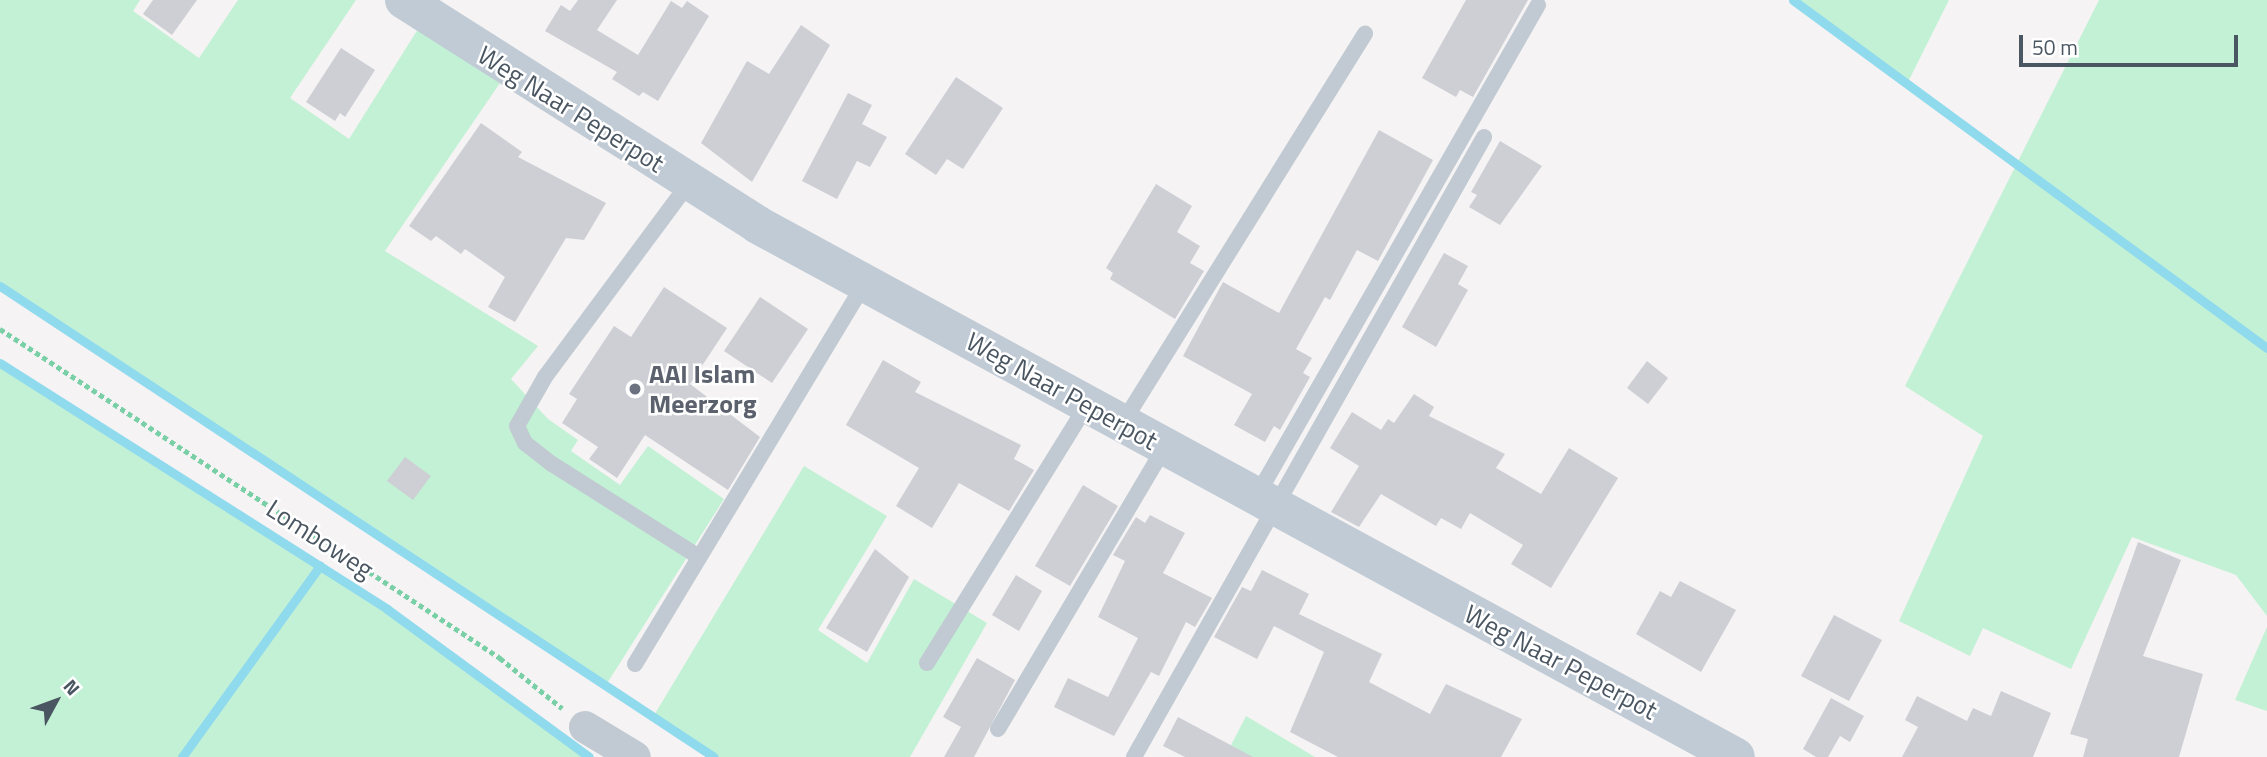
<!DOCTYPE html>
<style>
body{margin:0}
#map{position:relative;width:2267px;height:757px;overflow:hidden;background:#f5f3f3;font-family:"Titillium Web",sans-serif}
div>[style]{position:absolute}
.green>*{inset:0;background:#c3f1d5}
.stream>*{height:9px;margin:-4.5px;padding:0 4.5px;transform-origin:4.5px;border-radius:4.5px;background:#90daee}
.building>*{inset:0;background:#cdcfd5}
.path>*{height:4.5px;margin-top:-2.25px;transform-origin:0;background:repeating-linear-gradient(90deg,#7ad0a6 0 5px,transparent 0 8.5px)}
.lane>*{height:16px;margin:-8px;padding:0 8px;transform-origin:8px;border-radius:8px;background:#c1cad2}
.street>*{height:32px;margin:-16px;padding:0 16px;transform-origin:16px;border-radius:16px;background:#c1cad2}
.secondary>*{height:38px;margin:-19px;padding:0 19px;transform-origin:19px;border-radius:19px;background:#c1cbd6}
.dots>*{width:19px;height:19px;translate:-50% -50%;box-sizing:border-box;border:4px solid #fff;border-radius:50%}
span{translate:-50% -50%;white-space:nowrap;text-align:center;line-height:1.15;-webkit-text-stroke:5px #fff;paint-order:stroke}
.street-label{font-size:26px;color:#4a5661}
.worship-label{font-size:26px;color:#5b616d;font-weight:700}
.left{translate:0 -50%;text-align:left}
.north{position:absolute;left:21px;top:666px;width:70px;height:70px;-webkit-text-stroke:5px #fff;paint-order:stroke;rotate:49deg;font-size:19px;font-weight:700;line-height:28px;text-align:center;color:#4a5661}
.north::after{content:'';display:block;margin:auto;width:24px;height:32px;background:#4a5661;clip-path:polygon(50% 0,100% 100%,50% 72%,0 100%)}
.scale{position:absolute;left:2019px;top:35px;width:219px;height:32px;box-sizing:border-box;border:4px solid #4a5661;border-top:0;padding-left:9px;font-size:21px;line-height:24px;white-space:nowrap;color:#4a5661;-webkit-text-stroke:5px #fff;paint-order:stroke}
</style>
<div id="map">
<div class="green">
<i style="clip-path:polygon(0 0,140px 0,133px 11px,199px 58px,238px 0,356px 0,290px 98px,349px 139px,418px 29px,500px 83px,385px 251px,538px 346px,511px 379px,548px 419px,578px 440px,571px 451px,620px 485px,648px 446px,724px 499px,606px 685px,0 286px)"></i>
<i style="clip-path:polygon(1793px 0,1949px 0,1907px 84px)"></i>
<i style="clip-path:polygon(2099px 0,2267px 0,2267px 616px,2236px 575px,2132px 537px,2071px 669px,1983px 628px,1970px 656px,1899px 621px,1983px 436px,1905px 386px)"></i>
<i style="clip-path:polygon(0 363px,387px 609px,589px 757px,0 757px)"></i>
<i style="clip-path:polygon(804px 466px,887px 516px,818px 630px,867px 663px,914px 579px,987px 623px,910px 757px,714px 757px,653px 717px)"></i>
<i style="clip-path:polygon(2267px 627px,2267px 711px,2235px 700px)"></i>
<i style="clip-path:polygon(1246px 716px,1315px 757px,1225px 757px)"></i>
</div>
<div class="stream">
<i style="left:1793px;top:0;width:588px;rotate:36.29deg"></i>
<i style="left:0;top:286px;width:855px;rotate:33.41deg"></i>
<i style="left:0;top:363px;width:459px;rotate:32.4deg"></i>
<i style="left:387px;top:609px;width:250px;rotate:36.2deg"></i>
<i style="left:182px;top:757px;width:236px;rotate:-54.2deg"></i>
</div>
<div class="building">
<i style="clip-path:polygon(153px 0,197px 0,172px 35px,143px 14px)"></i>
<i style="clip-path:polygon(578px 0,617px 0,597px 30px,638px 55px,671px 1px,682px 8px,687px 1px,709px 16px,658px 101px,643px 92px,639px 96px,612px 79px,617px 72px,545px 31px,561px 5px,570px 11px)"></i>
<i style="clip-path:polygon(1466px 0,1528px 0,1473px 97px,1460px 90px,1456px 97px,1422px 78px)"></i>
<i style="clip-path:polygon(801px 25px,830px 45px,752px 182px,701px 143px,747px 61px,769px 74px)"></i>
<i style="clip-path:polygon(341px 48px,375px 70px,345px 117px,340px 113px,335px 121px,306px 102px)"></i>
<i style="clip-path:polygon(956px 77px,1003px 108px,963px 169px,947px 159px,936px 175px,905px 154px)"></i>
<i style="clip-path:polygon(848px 93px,872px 105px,862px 124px,887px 137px,870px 167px,857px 161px,837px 199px,802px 181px)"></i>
<i style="clip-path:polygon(481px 123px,522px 152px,518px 157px,606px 203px,584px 240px,566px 238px,515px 322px,488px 307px,505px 277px,465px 249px,461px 254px,436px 236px,431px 241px,409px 226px)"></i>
<i style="clip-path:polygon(1379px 130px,1433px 160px,1378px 261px,1357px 250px,1330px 300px,1325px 297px,1296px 349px,1312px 358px,1303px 373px,1310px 377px,1280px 430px,1274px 426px,1265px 442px,1234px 425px,1252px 394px,1183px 356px,1223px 282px,1279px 313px)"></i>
<i style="clip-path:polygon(1500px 141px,1542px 166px,1500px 225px,1469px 207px,1477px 195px,1471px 192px)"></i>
<i style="clip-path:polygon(1156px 184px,1192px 206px,1177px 232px,1200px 246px,1190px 263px,1204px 271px,1175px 319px,1110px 279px,1113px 273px,1106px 268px)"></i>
<i style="clip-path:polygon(1444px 253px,1468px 266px,1458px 284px,1468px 290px,1436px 347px,1402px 327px)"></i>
<i style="clip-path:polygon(664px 287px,727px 328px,690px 384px,760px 437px,728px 490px,645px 435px,617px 478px,589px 459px,598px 447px,562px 423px,577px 399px,569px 394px,614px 326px,631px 337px)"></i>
<i style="clip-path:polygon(760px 297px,808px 329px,772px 383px,724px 351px)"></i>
<i style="clip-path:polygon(883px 360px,921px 382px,915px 392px,1021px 445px,1014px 459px,1034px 470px,1009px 511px,959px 483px,932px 528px,896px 506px,919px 468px,846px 425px)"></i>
<i style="clip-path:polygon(1647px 361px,1668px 378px,1648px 404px,1627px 388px)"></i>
<i style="clip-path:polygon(1414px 394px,1434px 407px,1429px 416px,1505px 454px,1496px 468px,1541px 494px,1569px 448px,1618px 478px,1551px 588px,1511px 564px,1523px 545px,1470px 513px,1461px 529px,1441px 518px,1436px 526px,1381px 494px,1359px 527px,1331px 512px,1359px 466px,1330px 448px,1352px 412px,1381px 430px,1388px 419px,1394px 423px)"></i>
<i style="clip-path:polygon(405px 457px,431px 476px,413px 500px,387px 481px)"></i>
<i style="clip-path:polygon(1083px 485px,1118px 506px,1070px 586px,1035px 566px)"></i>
<i style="clip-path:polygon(1150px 515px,1185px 533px,1163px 573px,1212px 598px,1195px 627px,1186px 622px,1159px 676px,1151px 672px,1114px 736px,1054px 707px,1068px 678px,1108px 697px,1138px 638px,1098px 617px,1125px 561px,1113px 555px,1136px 517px,1145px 523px)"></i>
<i style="clip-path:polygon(2138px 542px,2181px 560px,2143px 656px,2203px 674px,2179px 757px,2083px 757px,2088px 739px,2070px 734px)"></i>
<i style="clip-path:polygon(875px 549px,909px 577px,867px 652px,826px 628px)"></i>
<i style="clip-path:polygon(1262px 570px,1309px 594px,1299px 614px,1382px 654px,1369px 682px,1430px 714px,1446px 684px,1522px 719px,1501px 757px,1338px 757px,1290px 732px,1324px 652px,1274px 626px,1257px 659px,1214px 637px,1242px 587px,1251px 591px)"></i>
<i style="clip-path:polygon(1016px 575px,1042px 591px,1019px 631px,992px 615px)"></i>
<i style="clip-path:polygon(1680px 581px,1736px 610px,1701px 672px,1636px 634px,1660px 591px,1671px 597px)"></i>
<i style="clip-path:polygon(1834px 615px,1882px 640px,1849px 701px,1801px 676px)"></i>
<i style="clip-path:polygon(977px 658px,1015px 680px,974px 757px,944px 757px,961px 727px,943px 717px)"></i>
<i style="clip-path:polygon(2001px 691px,2051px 713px,2033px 757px,1902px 757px,1918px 727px,1905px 720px,1917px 696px,1967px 721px,1973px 708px,1991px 716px)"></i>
<i style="clip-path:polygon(1831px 698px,1864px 716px,1850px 742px,1840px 736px,1828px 757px,1816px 757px,1803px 749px)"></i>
<i style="clip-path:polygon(1178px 717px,1253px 757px,1185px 757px,1163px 746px)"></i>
</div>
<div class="path">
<i style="left:0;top:329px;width:599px;rotate:33.34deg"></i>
<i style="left:500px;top:658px;width:80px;rotate:38.9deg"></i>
</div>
<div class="lane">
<i style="left:689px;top:183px;width:242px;rotate:126.6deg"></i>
<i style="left:545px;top:377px;width:56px;rotate:119.7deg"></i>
<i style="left:517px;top:426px;width:19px;rotate:65deg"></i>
<i style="left:525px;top:443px;width:34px;rotate:38deg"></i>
<i style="left:552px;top:464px;width:174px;rotate:32.3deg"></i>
<i style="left:1122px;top:424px;width:460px;rotate:-58.1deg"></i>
<i style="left:1256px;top:497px;width:567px;rotate:-60.18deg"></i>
<i style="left:927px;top:663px;width:304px;rotate:-58.2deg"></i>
<i style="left:635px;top:664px;width:445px;rotate:-58.9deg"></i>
<i style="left:998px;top:729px;width:328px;rotate:-59.4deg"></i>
<i style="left:1134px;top:757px;width:712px;rotate:-60.55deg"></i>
</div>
<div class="street">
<i style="left:585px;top:727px;width:58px;rotate:31deg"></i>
</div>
<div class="secondary">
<i style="left:404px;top:0;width:419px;rotate:32.4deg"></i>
<i style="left:758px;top:225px;width:1113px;rotate:28.54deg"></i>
</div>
<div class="dots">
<i style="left:635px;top:389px;background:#6b7280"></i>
</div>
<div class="street-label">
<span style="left:571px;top:109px;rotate:32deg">Weg Naar Peperpot</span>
<span style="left:1062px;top:391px;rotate:29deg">Weg Naar Peperpot</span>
<span style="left:320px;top:539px;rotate:33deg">Lomboweg</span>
<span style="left:1561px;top:662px;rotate:28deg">Weg Naar Peperpot</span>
</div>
<div class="worship-label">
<span class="left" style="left:649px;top:389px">AAI Islam<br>Meerzorg</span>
</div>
<div class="north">N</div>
<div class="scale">50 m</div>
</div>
